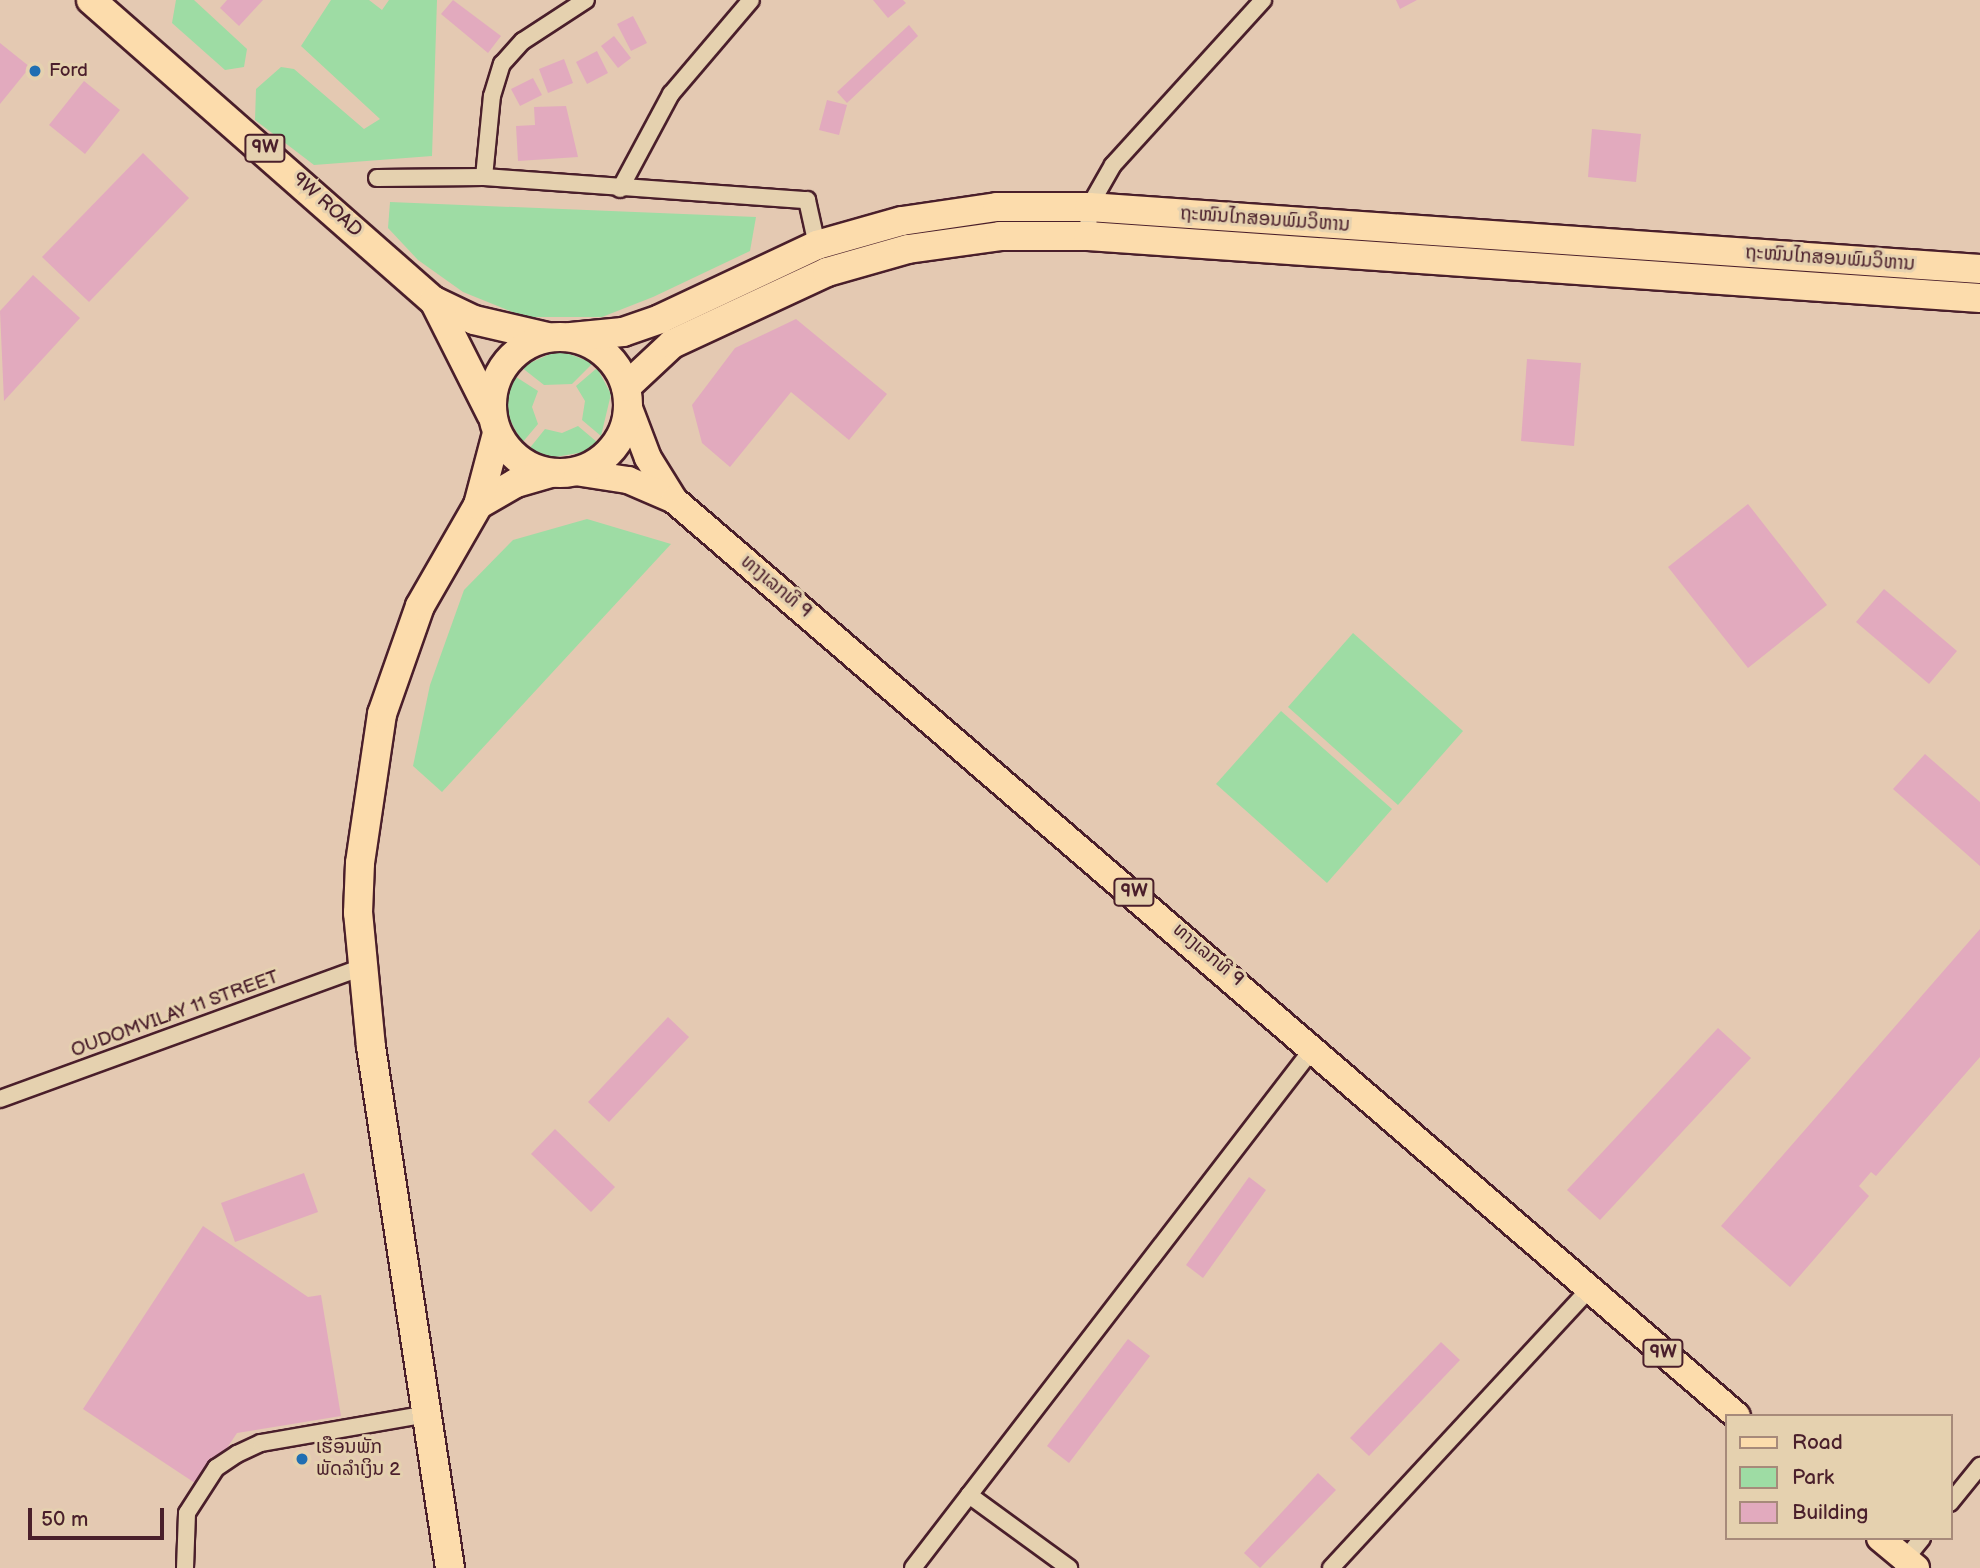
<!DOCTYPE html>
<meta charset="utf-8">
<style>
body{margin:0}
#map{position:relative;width:1980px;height:1568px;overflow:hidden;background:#e4c9b2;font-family:"Balsamiq Sans","Noto Sans Lao",sans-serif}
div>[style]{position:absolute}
.green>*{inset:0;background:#9edca4}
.building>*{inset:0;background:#e2aabe}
.roads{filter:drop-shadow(2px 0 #4a1f2b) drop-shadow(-2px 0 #4a1f2b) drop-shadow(0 2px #4a1f2b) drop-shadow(0 -2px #4a1f2b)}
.minor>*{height:16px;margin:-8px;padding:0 8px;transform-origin:8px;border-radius:8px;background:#e5d1af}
.primary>*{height:26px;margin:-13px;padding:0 13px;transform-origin:13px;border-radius:13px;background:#fcdcac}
.trunk>*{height:28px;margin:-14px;padding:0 14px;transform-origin:14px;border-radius:14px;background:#fcdcac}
.trunk>.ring{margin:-14px;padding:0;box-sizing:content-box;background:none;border:28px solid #fcdcac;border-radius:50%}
.dots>*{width:19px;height:19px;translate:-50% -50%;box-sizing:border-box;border:4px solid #e5d1af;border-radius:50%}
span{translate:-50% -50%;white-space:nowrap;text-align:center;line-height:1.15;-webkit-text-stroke:6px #e5d1af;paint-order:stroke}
.shield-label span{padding:2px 5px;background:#e5d1af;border:2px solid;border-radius:5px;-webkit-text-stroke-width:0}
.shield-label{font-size:18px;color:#4a1f2b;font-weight:700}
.poi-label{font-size:19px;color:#4a1f2b}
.left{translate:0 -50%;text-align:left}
.street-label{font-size:19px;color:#4a1f2b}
.legend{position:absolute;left:1725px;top:1414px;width:228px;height:126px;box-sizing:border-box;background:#e5d1af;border:2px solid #a78a7a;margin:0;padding:9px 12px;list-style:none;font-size:21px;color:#4a1f2b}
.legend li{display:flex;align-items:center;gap:14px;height:35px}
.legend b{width:35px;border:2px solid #a78a7a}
.scale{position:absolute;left:28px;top:1508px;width:136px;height:32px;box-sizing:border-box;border:4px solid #4a1f2b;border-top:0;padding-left:9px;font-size:21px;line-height:24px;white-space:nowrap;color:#4a1f2b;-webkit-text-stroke:5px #e5d1af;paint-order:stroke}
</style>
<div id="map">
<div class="green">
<i style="clip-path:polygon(176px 0,194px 0,247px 49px,244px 67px,225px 70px,172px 23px)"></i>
<i style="clip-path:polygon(331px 0,369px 0,382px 10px,389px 0,437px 0,432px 156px,314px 165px,255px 120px,256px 89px,281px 67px,294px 69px,364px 129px,380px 119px,301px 46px)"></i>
<i style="clip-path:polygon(390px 202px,756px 217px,750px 251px,653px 297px,602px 317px,525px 317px,463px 292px,418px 260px,388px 228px)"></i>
<i style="clip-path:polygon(559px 350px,593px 363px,572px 384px,544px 385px,521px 367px)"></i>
<i style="clip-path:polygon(597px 368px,611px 394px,601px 436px,582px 420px,585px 401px,576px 386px)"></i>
<i style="clip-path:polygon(513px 375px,538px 391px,532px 407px,538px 424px,522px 443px,505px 410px)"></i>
<i style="clip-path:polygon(578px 426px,597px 442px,584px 452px,550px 458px,529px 449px,545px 429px,562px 433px)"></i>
<i style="clip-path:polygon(587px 519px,671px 544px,442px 792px,413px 766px,430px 685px,464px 590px,513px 540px)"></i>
<i style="clip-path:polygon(1353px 633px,1463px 731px,1398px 805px,1288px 707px)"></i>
<i style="clip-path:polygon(1281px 711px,1392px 809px,1327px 883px,1216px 784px)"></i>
</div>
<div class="building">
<i style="clip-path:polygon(227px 0,263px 0,239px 26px,220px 8px)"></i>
<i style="clip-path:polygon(453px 0,501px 36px,488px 53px,441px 14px)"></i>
<i style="clip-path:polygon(873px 0,903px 0,906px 3px,888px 18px)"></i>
<i style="clip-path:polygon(1396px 0,1417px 0,1400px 9px)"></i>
<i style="clip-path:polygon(633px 16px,647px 43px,631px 51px,617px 24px)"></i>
<i style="clip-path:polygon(909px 25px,918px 36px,847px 103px,837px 92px)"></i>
<i style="clip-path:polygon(614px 36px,631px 58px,618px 68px,601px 46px)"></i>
<i style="clip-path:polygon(0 43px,30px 67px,0 104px)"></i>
<i style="clip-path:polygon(597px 51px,608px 73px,587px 84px,576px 62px)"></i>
<i style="clip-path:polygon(564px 59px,573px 83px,548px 93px,539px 69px)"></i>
<i style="clip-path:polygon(533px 78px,542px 95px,520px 106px,511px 89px)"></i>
<i style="clip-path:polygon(84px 81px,120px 110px,85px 154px,49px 125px)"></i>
<i style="clip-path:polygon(827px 100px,847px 105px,839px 135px,819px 130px)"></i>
<i style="clip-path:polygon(566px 106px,578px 157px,518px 161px,516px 126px,535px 125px,534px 107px)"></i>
<i style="clip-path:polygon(1592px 129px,1641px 134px,1636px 182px,1588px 177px)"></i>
<i style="clip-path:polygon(143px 153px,189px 198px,89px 302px,42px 257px)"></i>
<i style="clip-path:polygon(33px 275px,80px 318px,4px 401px,0 311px)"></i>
<i style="clip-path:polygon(796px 319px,887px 394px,849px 440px,791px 392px,730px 467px,702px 443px,692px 405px,735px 348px)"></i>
<i style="clip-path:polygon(1527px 359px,1581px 363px,1574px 446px,1521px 441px)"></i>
<i style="clip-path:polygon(1748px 504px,1827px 605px,1748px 668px,1668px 567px)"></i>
<i style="clip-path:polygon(1884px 589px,1957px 651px,1929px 684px,1856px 622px)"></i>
<i style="clip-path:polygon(1925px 754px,1980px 802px,1980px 866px,1893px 789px)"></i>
<i style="clip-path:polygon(1980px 929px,1980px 1057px,1876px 1176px,1871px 1172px,1859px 1186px,1869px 1196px,1790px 1287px,1721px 1226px)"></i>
<i style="clip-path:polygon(668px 1017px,689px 1037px,609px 1122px,588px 1102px)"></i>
<i style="clip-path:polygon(1718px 1028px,1751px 1058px,1600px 1220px,1567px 1190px)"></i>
<i style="clip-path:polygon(555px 1129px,615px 1187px,591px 1212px,531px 1154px)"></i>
<i style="clip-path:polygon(304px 1173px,318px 1212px,235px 1242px,221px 1203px)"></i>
<i style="clip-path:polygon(1249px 1177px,1266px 1190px,1203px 1278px,1186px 1265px)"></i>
<i style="clip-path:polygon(203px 1226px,308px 1297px,321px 1295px,341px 1416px,237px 1433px,201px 1487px,83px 1409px)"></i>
<i style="clip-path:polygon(1128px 1339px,1150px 1356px,1069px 1463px,1047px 1446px)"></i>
<i style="clip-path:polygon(1441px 1342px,1460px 1360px,1369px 1456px,1350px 1438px)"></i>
<i style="clip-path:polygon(1318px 1473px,1336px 1490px,1260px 1568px,1244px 1553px)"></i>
</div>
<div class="roads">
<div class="minor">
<i style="left:484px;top:177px;width:81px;rotate:-84.4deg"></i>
<i style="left:492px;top:96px;width:34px;rotate:-73deg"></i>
<i style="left:502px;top:64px;width:31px;rotate:-48deg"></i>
<i style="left:523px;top:41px;width:75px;rotate:-33.1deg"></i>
<i style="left:377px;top:178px;width:107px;rotate:-0.5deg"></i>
<i style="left:484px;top:177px;width:324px;rotate:4.1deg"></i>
<i style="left:807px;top:200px;width:46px;rotate:77.5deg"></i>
<i style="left:620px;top:189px;width:108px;rotate:-61.8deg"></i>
<i style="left:671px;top:94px;width:123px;rotate:-49.6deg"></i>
<i style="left:1088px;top:236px;width:29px;rotate:-88deg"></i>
<i style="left:1089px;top:207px;width:48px;rotate:-60.3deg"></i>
<i style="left:1113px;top:165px;width:223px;rotate:-47.7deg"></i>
<i style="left:0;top:1099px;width:386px;rotate:-20deg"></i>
<i style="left:969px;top:1495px;width:124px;rotate:36.1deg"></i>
<i style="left:1950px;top:1503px;width:48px;rotate:-51deg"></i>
<i style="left:1902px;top:1563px;width:32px;rotate:-51deg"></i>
<i style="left:185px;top:1568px;width:55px;rotate:-87.9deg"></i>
<i style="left:187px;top:1513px;width:54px;rotate:-57.2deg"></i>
<i style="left:216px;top:1468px;width:25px;rotate:-34deg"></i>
<i style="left:237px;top:1454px;width:26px;rotate:-25deg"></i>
<i style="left:261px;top:1443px;width:169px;rotate:-9.9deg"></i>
<i style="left:913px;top:1568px;width:657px;rotate:-52.42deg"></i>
<i style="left:1331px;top:1568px;width:380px;rotate:-47.2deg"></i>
</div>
<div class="primary">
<i style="left:629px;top:408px;width:53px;rotate:69.2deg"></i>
<i style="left:648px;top:458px;width:49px;rotate:58.2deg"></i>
<i style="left:575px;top:472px;width:54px;rotate:8.6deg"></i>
<i style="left:628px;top:480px;width:50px;rotate:23.5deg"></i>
<i style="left:674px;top:500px;width:1403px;rotate:40.75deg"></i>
<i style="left:1880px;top:1538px;width:47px;rotate:39.8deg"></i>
</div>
<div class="trunk">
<i style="left:91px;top:0;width:456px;rotate:41.3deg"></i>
<i style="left:434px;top:301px;width:44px;rotate:25.4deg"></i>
<i style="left:474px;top:320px;width:75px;rotate:13.1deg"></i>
<i style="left:434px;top:301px;width:127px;rotate:63.2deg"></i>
<i class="ring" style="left:492px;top:337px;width:108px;height:108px"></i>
<i style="left:571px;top:337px;width:52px;rotate:-5.5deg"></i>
<i style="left:623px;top:332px;width:39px;rotate:-19deg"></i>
<i style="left:660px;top:319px;width:174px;rotate:-25.2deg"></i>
<i style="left:817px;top:245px;width:88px;rotate:-15.8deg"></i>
<i style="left:902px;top:221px;width:96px;rotate:-8.4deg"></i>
<i style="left:997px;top:207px;width:92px"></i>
<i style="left:1089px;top:207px;width:893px;rotate:3.98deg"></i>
<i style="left:626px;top:387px;width:63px;rotate:-43.1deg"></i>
<i style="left:672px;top:344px;width:171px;rotate:-24.9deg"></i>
<i style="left:827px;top:272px;width:84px;rotate:-15.9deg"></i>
<i style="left:908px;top:249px;width:93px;rotate:-8deg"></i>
<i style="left:1000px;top:236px;width:88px"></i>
<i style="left:1088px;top:236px;width:894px;rotate:3.98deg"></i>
<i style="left:478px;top:505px;width:44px;rotate:-30.1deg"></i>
<i style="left:516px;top:483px;width:36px;rotate:-16deg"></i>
<i style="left:450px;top:1568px;width:527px;rotate:-98.62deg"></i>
<i style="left:371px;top:1047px;width:135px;rotate:-95.5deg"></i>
<i style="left:358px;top:913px;width:50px;rotate:-87.7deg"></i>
<i style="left:360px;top:863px;width:151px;rotate:-81.6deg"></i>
<i style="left:382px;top:714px;width:114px;rotate:-70.6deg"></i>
<i style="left:420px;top:606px;width:116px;rotate:-60.1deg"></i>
<i style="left:478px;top:505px;width:74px;rotate:-75.2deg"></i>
</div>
</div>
<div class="dots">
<i style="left:35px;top:71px;background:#1f6fb2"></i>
<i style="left:302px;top:1459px;background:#1f6fb2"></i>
</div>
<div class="shield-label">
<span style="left:265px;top:148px">9W</span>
<span style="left:1134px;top:892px">9W</span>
<span style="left:1663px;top:1353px">9W</span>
</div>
<div class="poi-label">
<span class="left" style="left:49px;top:71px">Ford</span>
<span class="left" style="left:316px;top:1459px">ເຮືອນພັກ<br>ພັດລຳເງິນ 2</span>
</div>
<div class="street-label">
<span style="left:327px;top:205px;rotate:42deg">9W ROAD</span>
<span style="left:1265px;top:220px;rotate:4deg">ຖະໜົນໄກສອນພົມວິຫານ</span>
<span style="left:1830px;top:259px;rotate:4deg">ຖະໜົນໄກສອນພົມວິຫານ</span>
<span style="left:776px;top:587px;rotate:40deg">ທາງເລກທີ 9</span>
<span style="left:1208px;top:955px;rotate:40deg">ທາງເລກທີ 9</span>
<span style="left:175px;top:1014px;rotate:-20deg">OUDOMVILAY 11 STREET</span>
</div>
<ul class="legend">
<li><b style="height:9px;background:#fcdcac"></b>Road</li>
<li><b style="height:19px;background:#9edca4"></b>Park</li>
<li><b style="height:19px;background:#e2aabe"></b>Building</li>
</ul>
<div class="scale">50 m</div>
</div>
